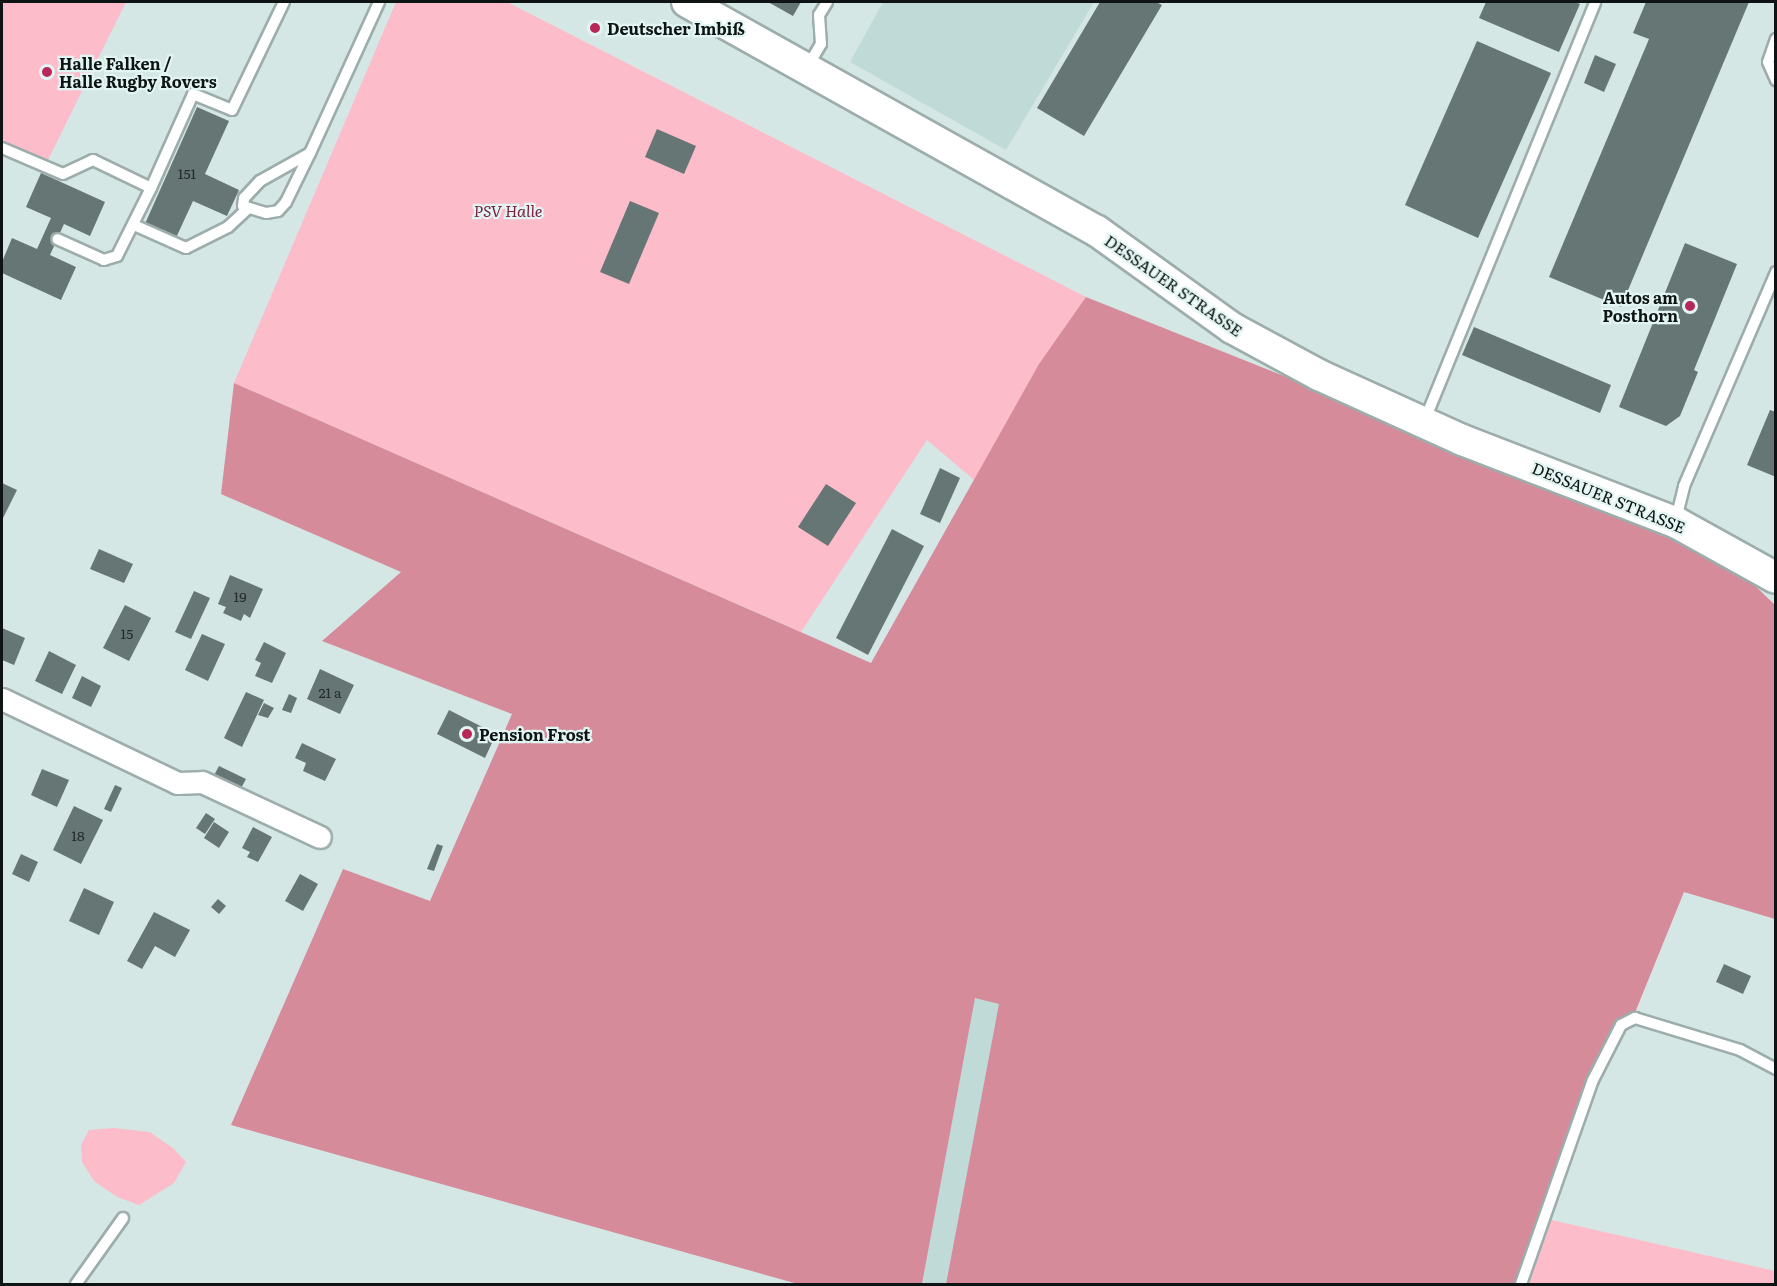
<!DOCTYPE html>
<meta charset="utf-8">
<style>
body{margin:0}
#map{position:relative;width:1777px;height:1286px;overflow:hidden;background:#d5e7e5;font-family:Literata,serif}
div>[style]{position:absolute}
.built>*{inset:0;background:#bfdad7}
.green>*{inset:0;background:#fdbcc9}
.forest>*{inset:0;background:#d68b9b}
.building>*{inset:0;background:#667674}
.roads{filter:drop-shadow(2px 0 #9cadab) drop-shadow(-2px 0 #9cadab) drop-shadow(0 2px #9cadab) drop-shadow(0 -2px #9cadab)}
.service>*{height:10px;margin:-5px;padding:0 5px;transform-origin:5px;border-radius:5px;background:#fff}
.minor>*{height:21px;margin:-10.5px;padding:0 10.5px;transform-origin:10.5px;border-radius:10.5px;background:#fff}
.secondary>*{height:30px;margin:-15px;padding:0 15px;transform-origin:15px;border-radius:15px;background:#fff}
.dots>*{width:16px;height:16px;translate:-50% -50%;box-sizing:border-box;border:3px solid #e2f5f2;border-radius:50%}
span{translate:-50% -50%;white-space:nowrap;text-align:center;line-height:1.15;-webkit-text-stroke:4.5px #e2f5f2;paint-order:stroke}
.number-label{font-size:14px;color:#242c2b}
.number-label span{-webkit-text-stroke-width:0}
.poi-label{font-size:16px;color:#0e1413;font-weight:700}
.left{translate:0 -50%;text-align:left}
.right{translate:-100% -50%;text-align:right}
.park-label{font-size:16px;color:#7a223d;font-style:italic}
.street-label{font-size:16px;color:#0e1413}
.frame{position:absolute;inset:0;border:3px solid #0e1413;pointer-events:none}
</style>
<div id="map">
<div class="built">
<i style="clip-path:polygon(883px 2px,1094px 2px,1006px 150px,850px 62px)"></i>
<i style="clip-path:polygon(1049px 742px,946px 1284px,922px 1284px,1007px 818px)"></i>
</div>
<div class="green">
<i style="clip-path:polygon(2px 2px,126px 2px,47px 162px,2px 142px)"></i>
<i style="clip-path:polygon(396px 2px,507px 2px,1086px 297px,1039px 365px,974px 480px,927px 440px,801px 632px,234px 383px)"></i>
<i style="clip-path:polygon(113px 1128px,150px 1132px,174px 1149px,186px 1162px,174px 1183px,139px 1205px,117px 1197px,94px 1181px,82px 1162px,81px 1145px,89px 1130px)"></i>
<i style="clip-path:polygon(1543px 1218px,1775px 1271px,1775px 1284px,1517px 1284px)"></i>
</div>
<div class="forest">
<i style="clip-path:polygon(1086px 297px,1644px 520px,1746px 577px,1775px 605px,1775px 919px,1684px 892px,1634px 1015px,1618px 1023px,1605px 1045px,1517px 1284px,946px 1284px,999px 1004px,975px 998px,922px 1284px,798px 1284px,231px 1125px,343px 869px,430px 901px,512px 714px,322px 641px,401px 572px,221px 494px,234px 383px,871px 663px,1039px 364px)"></i>
</div>
<div class="building">
<i style="clip-path:polygon(768px 2px,801px 2px,793px 16px)"></i>
<i style="clip-path:polygon(1100px 2px,1156px 2px,1162px 5px,1084px 136px,1037px 108px)"></i>
<i style="clip-path:polygon(1486px 2px,1575px 2px,1580px 4px,1559px 52px,1479px 18px)"></i>
<i style="clip-path:polygon(1646px 2px,1749px 2px,1621px 307px,1549px 277px,1649px 39px,1633px 33px)"></i>
<i style="clip-path:polygon(1477px 41px,1551px 73px,1478px 238px,1405px 205px)"></i>
<i style="clip-path:polygon(1595px 55px,1616px 64px,1604px 92px,1584px 83px)"></i>
<i style="clip-path:polygon(197px 107px,229px 121px,205px 174px,239px 190px,227px 216px,193px 201px,175px 240px,144px 226px)"></i>
<i style="clip-path:polygon(657px 129px,696px 146px,684px 174px,645px 157px)"></i>
<i style="clip-path:polygon(41px 173px,105px 202px,90px 236px,64px 224px,50px 255px,76px 267px,61px 300px,2px 273px,2px 262px,12px 238px,37px 249px,51px 218px,26px 207px)"></i>
<i style="clip-path:polygon(630px 201px,659px 213px,629px 284px,600px 272px)"></i>
<i style="clip-path:polygon(1685px 243px,1737px 264px,1694px 370px,1698px 372px,1680px 416px,1666px 426px,1619px 407px)"></i>
<i style="clip-path:polygon(1474px 327px,1611px 385px,1600px 413px,1462px 355px)"></i>
<i style="clip-path:polygon(1770px 410px,1776px 412px,1776px 477px,1747px 465px)"></i>
<i style="clip-path:polygon(940px 468px,960px 478px,940px 523px,920px 514px)"></i>
<i style="clip-path:polygon(2px 483px,17px 490px,2px 520px)"></i>
<i style="clip-path:polygon(826px 484px,856px 503px,828px 546px,798px 527px)"></i>
<i style="clip-path:polygon(892px 529px,924px 546px,868px 655px,836px 638px)"></i>
<i style="clip-path:polygon(99px 549px,133px 564px,124px 583px,90px 569px)"></i>
<i style="clip-path:polygon(230px 575px,263px 589px,250px 618px,244px 614px,241px 621px,223px 613px,226px 607px,218px 604px)"></i>
<i style="clip-path:polygon(194px 591px,210px 598px,191px 639px,175px 632px)"></i>
<i style="clip-path:polygon(125px 605px,151px 618px,129px 661px,103px 648px)"></i>
<i style="clip-path:polygon(2px 628px,25px 638px,14px 665px,2px 660px)"></i>
<i style="clip-path:polygon(202px 634px,225px 644px,208px 681px,185px 670px)"></i>
<i style="clip-path:polygon(264px 642px,286px 653px,272px 683px,255px 676px,261px 663px,255px 660px)"></i>
<i style="clip-path:polygon(49px 651px,76px 665px,62px 694px,35px 681px)"></i>
<i style="clip-path:polygon(320px 669px,354px 685px,340px 714px,307px 699px)"></i>
<i style="clip-path:polygon(82px 676px,101px 686px,91px 707px,72px 698px)"></i>
<i style="clip-path:polygon(246px 692px,264px 700px,242px 747px,224px 738px)"></i>
<i style="clip-path:polygon(289px 694px,297px 698px,291px 713px,282px 710px)"></i>
<i style="clip-path:polygon(264px 703px,274px 708px,268px 718px,258px 715px)"></i>
<i style="clip-path:polygon(449px 710px,496px 734px,485px 758px,437px 734px)"></i>
<i style="clip-path:polygon(302px 743px,336px 759px,325px 781px,303px 771px,306px 763px,295px 758px)"></i>
<i style="clip-path:polygon(219px 766px,246px 779px,240px 790px,212px 779px)"></i>
<i style="clip-path:polygon(42px 769px,69px 780px,57px 807px,31px 795px)"></i>
<i style="clip-path:polygon(115px 785px,122px 788px,111px 812px,104px 809px)"></i>
<i style="clip-path:polygon(74px 806px,103px 820px,81px 864px,53px 850px)"></i>
<i style="clip-path:polygon(206px 813px,215px 819px,205px 834px,196px 828px)"></i>
<i style="clip-path:polygon(214px 822px,229px 832px,219px 848px,204px 838px)"></i>
<i style="clip-path:polygon(253px 827px,272px 837px,258px 862px,247px 857px,250px 852px,242px 848px)"></i>
<i style="clip-path:polygon(437px 844px,443px 846px,434px 871px,427px 869px)"></i>
<i style="clip-path:polygon(21px 854px,38px 862px,29px 882px,12px 874px)"></i>
<i style="clip-path:polygon(300px 874px,318px 884px,303px 911px,285px 901px)"></i>
<i style="clip-path:polygon(84px 888px,114px 902px,99px 935px,69px 921px)"></i>
<i style="clip-path:polygon(218px 899px,226px 906px,219px 914px,211px 907px)"></i>
<i style="clip-path:polygon(154px 912px,190px 930px,175px 957px,155px 946px,142px 969px,127px 961px)"></i>
<i style="clip-path:polygon(1724px 964px,1751px 976px,1743px 994px,1716px 982px)"></i>
</div>
<div class="roads">
<div class="service">
<i style="left:1776px;top:39px;width:24px;rotate:109deg"></i>
<i style="left:1768px;top:62px;width:20px;rotate:66deg"></i>
<i style="left:807px;top:68px;width:28px;rotate:-60deg"></i>
<i style="left:821px;top:44px;width:29px;rotate:-94deg"></i>
<i style="left:819px;top:15px;width:15px;rotate:-58deg"></i>
<i style="left:2px;top:148px;width:66px;rotate:23.1deg"></i>
<i style="left:63px;top:174px;width:33px;rotate:-25deg"></i>
<i style="left:93px;top:160px;width:64px;rotate:25.8deg"></i>
<i style="left:151px;top:188px;width:76px;rotate:116.6deg"></i>
<i style="left:117px;top:256px;width:14px;rotate:163deg"></i>
<i style="left:104px;top:260px;width:51px;rotate:-155.9deg"></i>
<i style="left:310px;top:153px;width:57px;rotate:150.8deg"></i>
<i style="left:260px;top:181px;width:23px;rotate:133deg"></i>
<i style="left:244px;top:198px;width:8px;rotate:97deg"></i>
<i style="left:243px;top:206px;width:24px;rotate:17deg"></i>
<i style="left:266px;top:213px;width:12px;rotate:-9deg"></i>
<i style="left:278px;top:211px;width:12px;rotate:-48deg"></i>
<i style="left:286px;top:202px;width:55px;rotate:-63.9deg"></i>
<i style="left:310px;top:153px;width:166px;rotate:-65.4deg"></i>
<i style="left:151px;top:188px;width:103px;rotate:-65.9deg"></i>
<i style="left:193px;top:94px;width:42px;rotate:22.3deg"></i>
<i style="left:232px;top:110px;width:120px;rotate:-64.3deg"></i>
<i style="left:134px;top:225px;width:57px;rotate:23.9deg"></i>
<i style="left:186px;top:248px;width:47px;rotate:-26.6deg"></i>
<i style="left:228px;top:227px;width:26px;rotate:-43deg"></i>
<i style="left:1424px;top:422px;width:453px;rotate:-67.8deg"></i>
<i style="left:1676px;top:519px;width:34px;rotate:-76deg"></i>
<i style="left:1684px;top:486px;width:233px;rotate:-66.7deg"></i>
<i style="left:76px;top:1284px;width:81px;rotate:-54.5deg"></i>
<i style="left:1521px;top:1284px;width:216px;rotate:-70.6deg"></i>
<i style="left:1593px;top:1080px;width:62px;rotate:-63deg"></i>
<i style="left:1621px;top:1025px;width:16px;rotate:-27deg"></i>
<i style="left:1635px;top:1018px;width:110px;rotate:16.9deg"></i>
<i style="left:1740px;top:1050px;width:41px;rotate:27.8deg"></i>
</div>
<div class="minor">
<i style="left:2px;top:699px;width:194px;rotate:25.6deg"></i>
<i style="left:177px;top:783px;width:25px;rotate:-2deg"></i>
<i style="left:202px;top:782px;width:130px;rotate:25deg"></i>
</div>
<div class="secondary">
<i style="left:687px;top:2px;width:470px;rotate:29.2deg"></i>
<i style="left:1097px;top:231px;width:166px;rotate:35.7deg"></i>
<i style="left:1232px;top:328px;width:99px;rotate:28.4deg"></i>
<i style="left:1319px;top:375px;width:157px;rotate:24.4deg"></i>
<i style="left:1462px;top:440px;width:228px;rotate:21.1deg"></i>
<i style="left:1675px;top:522px;width:115px;rotate:29deg"></i>
</div>
</div>
<div class="dots">
<i style="left:595px;top:28px;background:#b72859"></i>
<i style="left:47px;top:72px;background:#b72859"></i>
<i style="left:1690px;top:306px;background:#b72859"></i>
<i style="left:467px;top:734px;background:#b72859"></i>
</div>
<div class="number-label">
<span style="left:187px;top:173px">151</span>
<span style="left:240px;top:596px">19</span>
<span style="left:127px;top:633px">15</span>
<span style="left:330px;top:692px">21 a</span>
<span style="left:78px;top:835px">18</span>
</div>
<div class="poi-label">
<span class="left" style="left:607px;top:28px">Deutscher Imbiß</span>
<span class="left" style="left:59px;top:72px">Halle Falken /<br>Halle Rugby Rovers</span>
<span class="right" style="left:1678px;top:306px">Autos am<br>Posthorn</span>
<span class="left" style="left:479px;top:734px">Pension Frost</span>
</div>
<div class="park-label">
<span style="left:508px;top:210px">PSV Halle</span>
</div>
<div class="street-label">
<span style="left:1174px;top:285px;rotate:35deg">DESSAUER STRASSE</span>
<span style="left:1609px;top:497px;rotate:22deg">DESSAUER STRASSE</span>
</div>
<div class="frame"></div>
</div>
